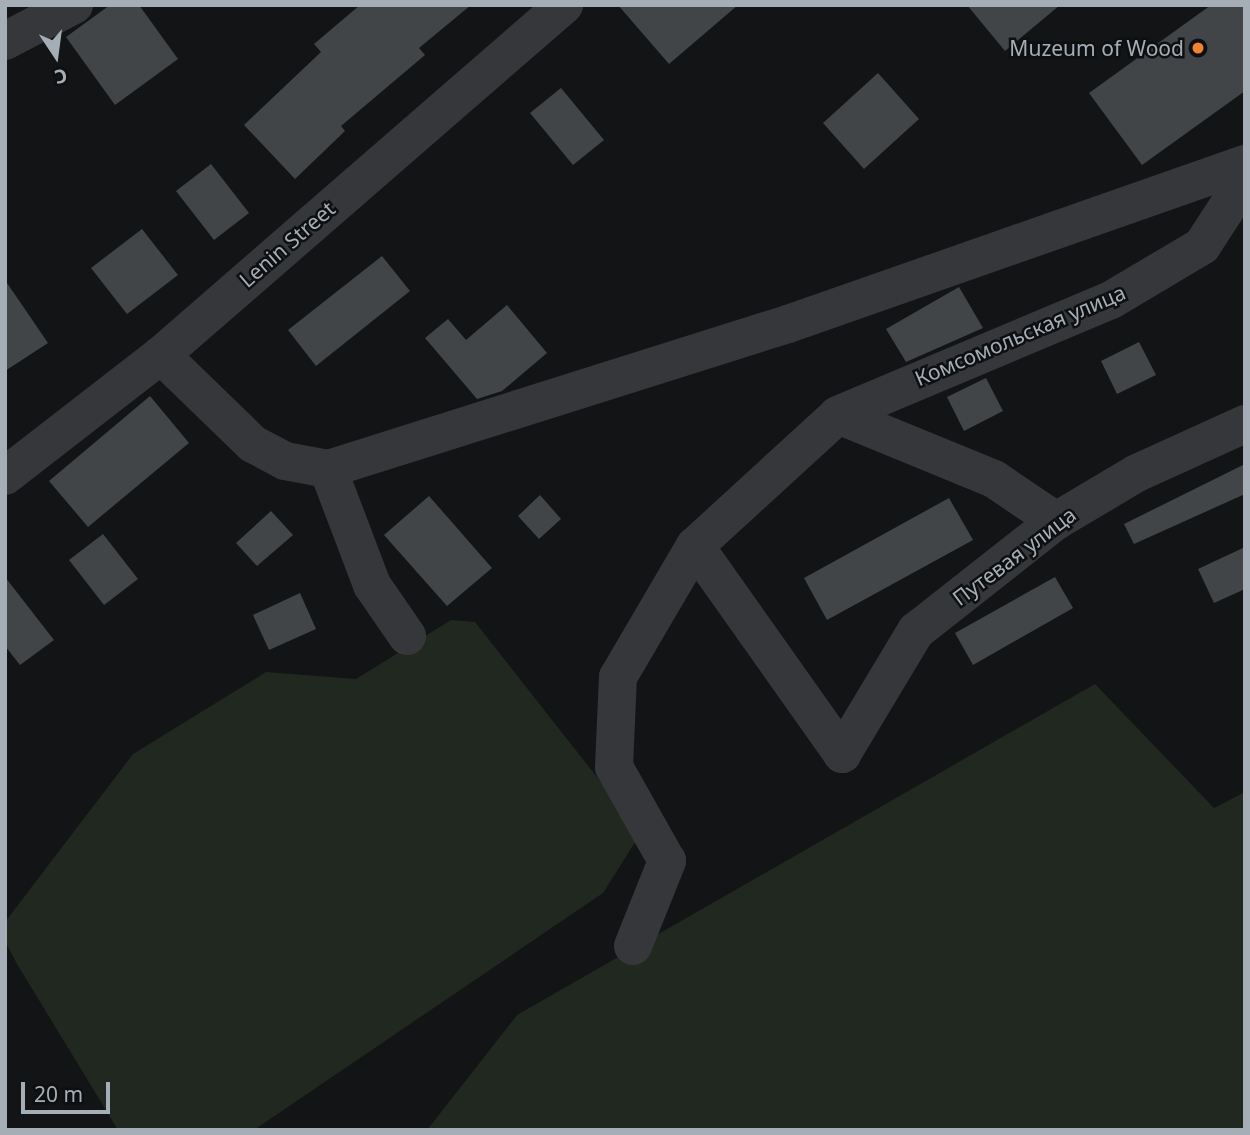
<!DOCTYPE html>
<meta charset="utf-8">
<style>
body{margin:0}
#map{position:relative;width:1250px;height:1135px;overflow:hidden;background:#131415;font-family:"Noto Sans",sans-serif}
div>[style]{position:absolute}
.green>*{inset:0;background:#202820}
.building>*{inset:0;background:#424548}
.minor>*{height:38px;margin:-19px;padding:0 19px;transform-origin:19px;border-radius:19px;background:#35373a}
.dots>*{width:19px;height:19px;translate:-50% -50%;box-sizing:border-box;border:4px solid #0e0f10;border-radius:50%}
span{translate:-50% -50%;white-space:nowrap;text-align:center;line-height:1.15;-webkit-text-stroke:5px #0e0f10;paint-order:stroke}
.poi-label{font-size:21px;color:#a5aeb6}
.right{translate:-100% -50%;text-align:right}
.street-label{font-size:21px;color:#a5aeb6}
.frame{position:absolute;inset:0;border:7px solid #a5aeb6;pointer-events:none}
.north{position:absolute;left:21px;top:21px;width:70px;height:70px;-webkit-text-stroke:5px #0e0f10;paint-order:stroke;rotate:167deg;font-size:19px;font-weight:700;line-height:28px;text-align:center;color:#a5aeb6}
.north::after{content:'';display:block;margin:auto;width:24px;height:32px;background:#a5aeb6;clip-path:polygon(50% 0,100% 100%,50% 72%,0 100%)}
.scale{position:absolute;left:21px;top:1082px;width:89px;height:32px;box-sizing:border-box;border:4px solid #a5aeb6;border-top:0;padding-left:9px;font-size:21px;line-height:24px;white-space:nowrap;color:#a5aeb6;-webkit-text-stroke:5px #0e0f10;paint-order:stroke}
</style>
<div id="map">
<div class="green">
<i style="clip-path:polygon(451px 620px,475px 622px,641px 833px,603px 893px,254px 1130px,118px 1130px,17px 964px,5px 941px,5px 922px,133px 754px,266px 672px,356px 679px)"></i>
<i style="clip-path:polygon(1095px 684px,1214px 808px,1245px 792px,1245px 1130px,427px 1130px,517px 1015px)"></i>
</div>
<div class="building">
<i style="clip-path:polygon(110px 5px,139px 5px,178px 59px,115px 105px,66px 37px)"></i>
<i style="clip-path:polygon(360px 5px,471px 5px,419px 48px,425px 55px,341px 126px,345px 131px,295px 179px,244px 125px,321px 52px,314px 44px)"></i>
<i style="clip-path:polygon(618px 5px,738px 5px,669px 64px)"></i>
<i style="clip-path:polygon(967px 5px,1060px 5px,1005px 51px)"></i>
<i style="clip-path:polygon(1211px 5px,1245px 5px,1245px 91px,1142px 165px,1089px 93px)"></i>
<i style="clip-path:polygon(878px 73px,919px 119px,864px 169px,823px 123px)"></i>
<i style="clip-path:polygon(561px 88px,604px 140px,573px 165px,530px 113px)"></i>
<i style="clip-path:polygon(211px 164px,249px 213px,214px 240px,176px 191px)"></i>
<i style="clip-path:polygon(142px 229px,178px 275px,127px 314px,91px 268px)"></i>
<i style="clip-path:polygon(382px 256px,410px 291px,316px 366px,288px 330px)"></i>
<i style="clip-path:polygon(5px 280px,48px 343px,5px 371px)"></i>
<i style="clip-path:polygon(959px 287px,983px 328px,906px 362px,886px 329px)"></i>
<i style="clip-path:polygon(507px 305px,547px 353px,502px 391px,477px 399px,425px 338px,448px 319px,466px 340px)"></i>
<i style="clip-path:polygon(1139px 342px,1156px 375px,1117px 394px,1101px 361px)"></i>
<i style="clip-path:polygon(986px 378px,1003px 411px,964px 431px,947px 397px)"></i>
<i style="clip-path:polygon(150px 396px,189px 443px,88px 527px,49px 481px)"></i>
<i style="clip-path:polygon(1245px 464px,1245px 494px,1134px 544px,1124px 524px)"></i>
<i style="clip-path:polygon(540px 495px,561px 519px,539px 539px,518px 516px)"></i>
<i style="clip-path:polygon(429px 496px,492px 568px,447px 606px,384px 535px)"></i>
<i style="clip-path:polygon(949px 498px,973px 540px,827px 620px,804px 578px)"></i>
<i style="clip-path:polygon(271px 511px,293px 535px,257px 566px,236px 543px)"></i>
<i style="clip-path:polygon(103px 534px,138px 579px,104px 605px,69px 560px)"></i>
<i style="clip-path:polygon(1245px 547px,1245px 589px,1214px 603px,1198px 569px)"></i>
<i style="clip-path:polygon(5px 577px,54px 640px,20px 665px,5px 646px)"></i>
<i style="clip-path:polygon(1055px 577px,1073px 608px,973px 665px,955px 633px)"></i>
<i style="clip-path:polygon(300px 593px,316px 629px,269px 650px,253px 615px)"></i>
</div>
<div class="minor">
<i style="left:5px;top:41px;width:78px;rotate:-27.6deg"></i>
<i style="left:1245px;top:180px;width:79px;rotate:123.1deg"></i>
<i style="left:1202px;top:246px;width:106px;rotate:149.3deg"></i>
<i style="left:1111px;top:300px;width:296px;rotate:157.2deg"></i>
<i style="left:838px;top:415px;width:194px;rotate:137.5deg"></i>
<i style="left:695px;top:546px;width:255px;rotate:54.7deg"></i>
<i style="left:842px;top:754px;width:144px;rotate:-59deg"></i>
<i style="left:916px;top:631px;width:178px;rotate:-38.2deg"></i>
<i style="left:1056px;top:521px;width:94px;rotate:-30.7deg"></i>
<i style="left:1137px;top:473px;width:119px;rotate:-24.4deg"></i>
<i style="left:161px;top:355px;width:128px;rotate:44.1deg"></i>
<i style="left:253px;top:444px;width:36px;rotate:28deg"></i>
<i style="left:285px;top:461px;width:44px;rotate:10.5deg"></i>
<i style="left:328px;top:469px;width:124px;rotate:69.2deg"></i>
<i style="left:372px;top:585px;width:62px;rotate:55.5deg"></i>
<i style="left:838px;top:415px;width:169px;rotate:22.3deg"></i>
<i style="left:994px;top:479px;width:75px;rotate:34.1deg"></i>
<i style="left:328px;top:469px;width:482px;rotate:-17.5deg"></i>
<i style="left:788px;top:324px;width:484px;rotate:-19.3deg"></i>
<i style="left:5px;top:476px;width:197px;rotate:-37.8deg"></i>
<i style="left:161px;top:355px;width:534px;rotate:-40.97deg"></i>
<i style="left:633px;top:946px;width:92px;rotate:-68.2deg"></i>
<i style="left:667px;top:861px;width:108px;rotate:-119.4deg"></i>
<i style="left:614px;top:767px;width:90px;rotate:-87.5deg"></i>
<i style="left:618px;top:677px;width:152px;rotate:-59.6deg"></i>
</div>
<div class="dots">
<i style="left:1198px;top:48px;background:#f08330"></i>
</div>
<div class="poi-label">
<span class="right" style="left:1184px;top:48px">Muzeum of Wood</span>
</div>
<div class="street-label">
<span style="left:287px;top:244px;rotate:-41deg">Lenin Street</span>
<span style="left:1020px;top:335px;rotate:-23deg">Комсомольская улица</span>
<span style="left:1014px;top:556px;rotate:-37deg">Путевая улица</span>
</div>
<div class="frame"></div>
<div class="north">С</div>
<div class="scale">20 m</div>
</div>
